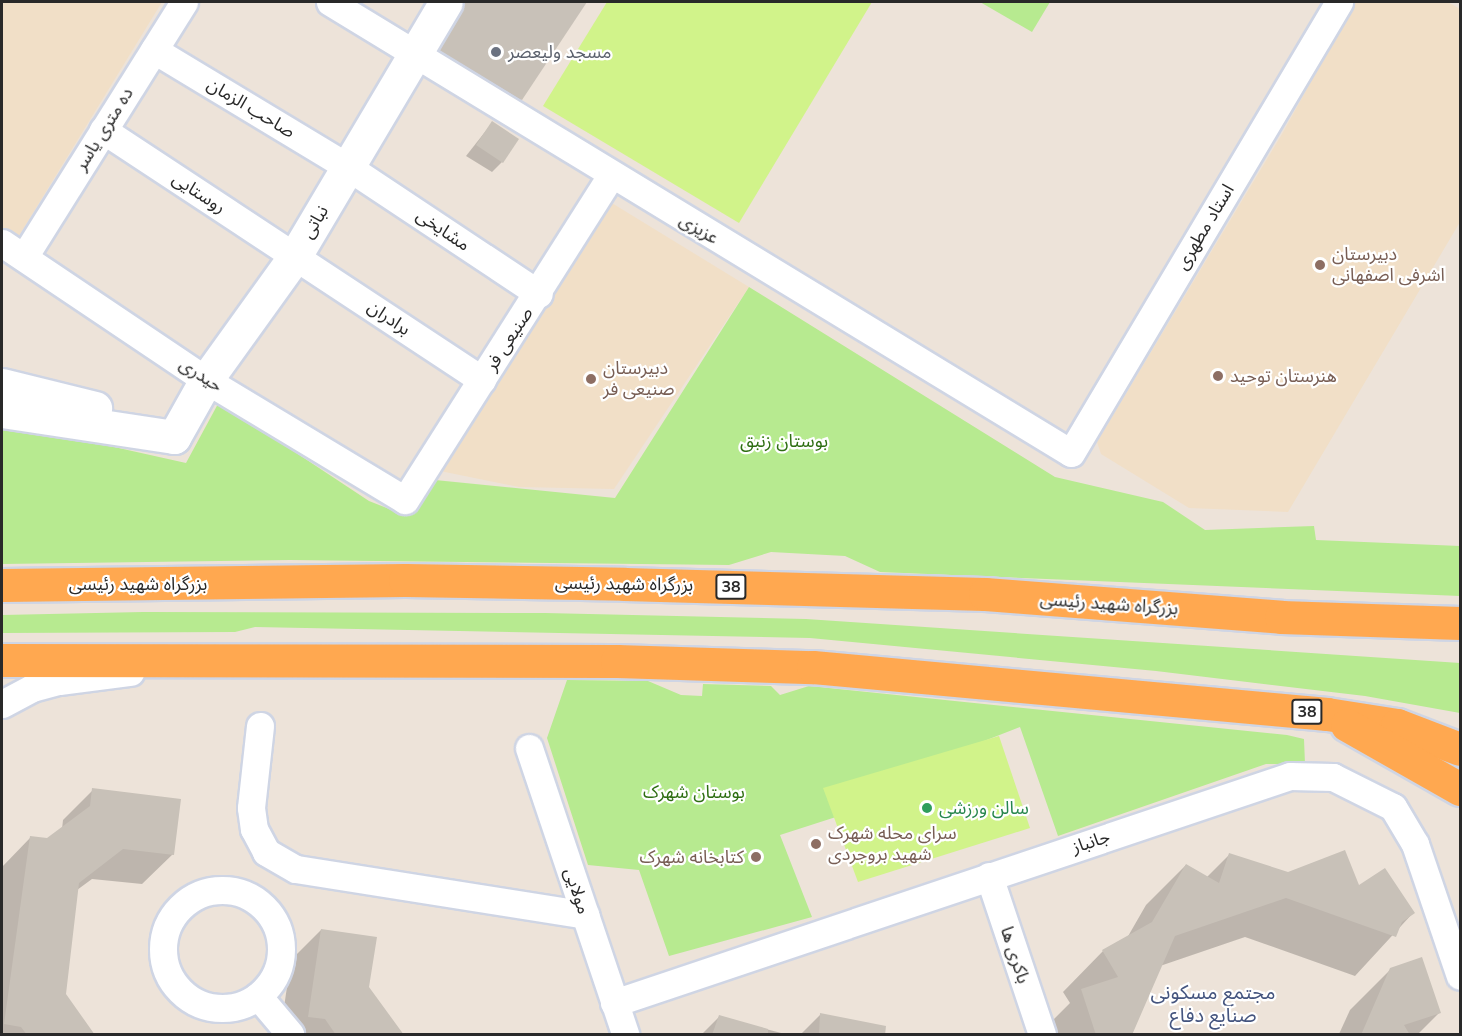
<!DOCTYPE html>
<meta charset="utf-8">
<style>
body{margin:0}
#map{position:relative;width:1462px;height:1036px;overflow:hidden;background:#ede3d9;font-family:"Nunito Sans","Noto Sans Arabic",sans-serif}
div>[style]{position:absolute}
.education>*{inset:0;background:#f1dfc7}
.green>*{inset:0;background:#b7ea90}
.pitch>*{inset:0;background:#d1f38a}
.shadow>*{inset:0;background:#0003}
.building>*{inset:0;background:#c8c1b8}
.roads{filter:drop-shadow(2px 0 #cfd5e4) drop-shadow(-2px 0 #cfd5e4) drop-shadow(0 2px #cfd5e4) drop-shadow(0 -2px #cfd5e4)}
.minor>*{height:27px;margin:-13.5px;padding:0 13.5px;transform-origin:13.5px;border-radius:13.5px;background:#fff}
.minor>.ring{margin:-13.5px;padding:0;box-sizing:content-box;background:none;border:27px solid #fff;border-radius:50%}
.secondary>*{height:33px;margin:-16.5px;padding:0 16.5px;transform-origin:16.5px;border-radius:16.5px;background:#fff}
.trunk>*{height:33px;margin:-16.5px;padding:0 16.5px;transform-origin:16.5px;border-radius:16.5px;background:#ffa850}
.dots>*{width:16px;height:16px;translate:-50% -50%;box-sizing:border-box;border:3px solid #fff;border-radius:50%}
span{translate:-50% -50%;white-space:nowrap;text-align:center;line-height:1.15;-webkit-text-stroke:4.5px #fff;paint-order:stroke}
.shield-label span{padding:2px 4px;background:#fff;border:2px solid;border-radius:4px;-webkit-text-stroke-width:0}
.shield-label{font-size:16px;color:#292929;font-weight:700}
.worship-label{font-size:18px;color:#5b616d}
.left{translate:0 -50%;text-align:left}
.street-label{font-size:18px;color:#292929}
.education-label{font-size:18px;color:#785e54}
.right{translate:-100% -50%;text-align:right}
.park-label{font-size:18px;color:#2e6e12}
.leisure-label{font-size:18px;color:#27864d}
.neighbourhood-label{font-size:20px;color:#45557f}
.frame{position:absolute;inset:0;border:3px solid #292929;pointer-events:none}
</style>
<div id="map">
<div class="education">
<i style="clip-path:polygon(2px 2px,162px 2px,17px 239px,2px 229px)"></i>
<i style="clip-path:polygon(1355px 2px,1448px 2px,1460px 9px,1460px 222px,1288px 512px,1189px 508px,1101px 454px,1097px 442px,1282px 134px)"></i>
<i style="clip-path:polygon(602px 197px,749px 287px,614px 489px,519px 487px,440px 471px)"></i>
</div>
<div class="green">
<i style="clip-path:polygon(980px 2px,1050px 2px,1032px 32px)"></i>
<i style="clip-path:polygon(749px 287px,1055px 477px,1163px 502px,1205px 530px,1314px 526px,1316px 540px,1460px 546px,1460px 596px,880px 572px,845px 556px,771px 552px,729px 565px,290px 560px,2px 564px,2px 422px,186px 463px,219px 402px,369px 501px,407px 516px,435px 480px,615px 498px)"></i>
<i style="clip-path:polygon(143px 612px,545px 613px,806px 619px,1460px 663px,1460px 713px,1365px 696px,1156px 671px,810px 638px,255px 627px,235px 632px,2px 633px,2px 615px)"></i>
<i style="clip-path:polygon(567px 680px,648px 681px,681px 695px,702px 696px,703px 684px,771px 686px,780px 695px,809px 686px,1287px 735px,1304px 739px,1305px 764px,1266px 764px,1058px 836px,1020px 727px,864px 788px,839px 816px,780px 835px,812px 917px,669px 956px,639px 870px,588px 865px,547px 738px)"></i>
</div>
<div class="pitch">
<i style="clip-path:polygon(607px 2px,872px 2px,739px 223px,543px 106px)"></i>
<i style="clip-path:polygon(999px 736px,1030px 828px,858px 882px,823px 788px)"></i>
</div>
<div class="shadow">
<i style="clip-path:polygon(458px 2px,585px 2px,521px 100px,500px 121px,419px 72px)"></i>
<i style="clip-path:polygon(492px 123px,502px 162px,492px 172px,466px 156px)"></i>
<i style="clip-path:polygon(93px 790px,173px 854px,142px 884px,92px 879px,77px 890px,64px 995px,93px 1034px,2px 1034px,2px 867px,30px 838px,47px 840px,62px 829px,63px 820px)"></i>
<i style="clip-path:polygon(1229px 855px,1288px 874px,1358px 887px,1413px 913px,1355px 976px,1245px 937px,1160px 966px,1130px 1034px,1043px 1034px,1042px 1031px,1070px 1003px,1063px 992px,1103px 951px,1127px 938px,1146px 905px,1186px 865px,1207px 877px)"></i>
<i style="clip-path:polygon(321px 930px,401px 1033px,411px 1034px,280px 1034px,291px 960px)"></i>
<i style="clip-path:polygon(1390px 970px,1439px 1013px,1418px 1034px,1339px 1034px,1350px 1010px)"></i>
<i style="clip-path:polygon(821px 1014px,851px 1034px,801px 1034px)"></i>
<i style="clip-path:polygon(719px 1017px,785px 1034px,702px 1034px)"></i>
</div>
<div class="building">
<i style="clip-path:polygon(465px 2px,587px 2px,522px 100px,439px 50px)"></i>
<i style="clip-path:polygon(492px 121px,519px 139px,503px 163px,476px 145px)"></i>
<i style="clip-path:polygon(92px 788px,181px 799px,174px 855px,123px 849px,79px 883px,66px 994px,95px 1035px,27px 1035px,21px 1027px,4px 1024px,30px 836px,47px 838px,90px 806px)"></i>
<i style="clip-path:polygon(1345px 850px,1359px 885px,1385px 868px,1415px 913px,1402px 922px,1396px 937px,1286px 898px,1175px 936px,1132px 1035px,1096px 1035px,1081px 989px,1118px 977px,1102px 950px,1152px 922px,1186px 864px,1219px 883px,1229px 853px,1288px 872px)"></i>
<i style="clip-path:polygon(321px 929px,377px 937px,369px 987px,404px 1035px,336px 1035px,325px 1019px,308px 1017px)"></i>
<i style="clip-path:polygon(1422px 957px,1441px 1013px,1404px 1025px,1410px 1035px,1361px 1035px,1390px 968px)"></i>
<i style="clip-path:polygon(820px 1013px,886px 1026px,885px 1035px,819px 1035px)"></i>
<i style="clip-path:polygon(719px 1015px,768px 1029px,768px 1035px,712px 1035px)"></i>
</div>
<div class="roads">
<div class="minor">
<i style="left:330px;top:2px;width:867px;rotate:31.33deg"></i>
<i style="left:1071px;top:453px;width:525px;rotate:-59.28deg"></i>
<i style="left:154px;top:50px;width:227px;rotate:31.1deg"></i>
<i style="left:348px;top:167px;width:229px;rotate:33.6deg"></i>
<i style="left:103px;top:130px;width:454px;rotate:33.4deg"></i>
<i style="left:2px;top:243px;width:246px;rotate:33.9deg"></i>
<i style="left:206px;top:380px;width:232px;rotate:31.1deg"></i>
<i style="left:405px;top:500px;width:384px;rotate:-57.6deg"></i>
<i style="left:24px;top:257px;width:301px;rotate:-57.9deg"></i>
<i style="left:2px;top:704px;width:34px;rotate:-28deg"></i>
<i style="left:32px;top:688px;width:28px;rotate:-15deg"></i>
<i style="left:59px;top:681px;width:72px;rotate:-7.2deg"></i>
<i style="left:260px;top:726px;width:82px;rotate:96.3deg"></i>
<i style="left:251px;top:808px;width:21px;rotate:82deg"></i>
<i style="left:254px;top:829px;width:26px;rotate:62deg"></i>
<i style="left:266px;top:852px;width:34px;rotate:30deg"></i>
<i style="left:296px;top:869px;width:293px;rotate:9deg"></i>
<i style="left:529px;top:748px;width:302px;rotate:71.4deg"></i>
<i style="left:989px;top:876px;width:167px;rotate:71.5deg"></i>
<i class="ring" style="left:163px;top:890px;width:91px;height:91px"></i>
<i style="left:258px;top:996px;width:50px;rotate:49.9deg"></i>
<i style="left:614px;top:1003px;width:713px;rotate:-18.56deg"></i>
<i style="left:1290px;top:776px;width:43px;rotate:1.3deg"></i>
<i style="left:1333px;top:777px;width:67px;rotate:26.6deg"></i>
<i style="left:1393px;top:807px;width:43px;rotate:59.3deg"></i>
<i style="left:1415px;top:844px;width:139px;rotate:71.2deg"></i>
</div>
<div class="secondary">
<i style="left:2px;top:385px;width:96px;rotate:13.9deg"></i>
<i style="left:2px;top:411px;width:174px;rotate:8.6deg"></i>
<i style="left:174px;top:437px;width:65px;rotate:-60.7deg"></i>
<i style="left:206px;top:380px;width:153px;rotate:-54.3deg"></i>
<i style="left:295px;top:256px;width:295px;rotate:-59.3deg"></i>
</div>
<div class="trunk">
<i style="left:2px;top:585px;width:403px;rotate:-0.7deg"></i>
<i style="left:405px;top:580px;width:219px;rotate:1deg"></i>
<i style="left:624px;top:584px;width:361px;rotate:1.6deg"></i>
<i style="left:985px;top:594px;width:297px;rotate:4.4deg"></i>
<i style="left:1281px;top:617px;width:179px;rotate:1.9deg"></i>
<i style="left:2px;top:660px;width:615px;rotate:0.09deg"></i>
<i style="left:617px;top:661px;width:196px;rotate:1.8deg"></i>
<i style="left:813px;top:667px;width:516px;rotate:5.22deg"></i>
<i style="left:1327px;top:714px;width:71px;rotate:8.9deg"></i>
<i style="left:1397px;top:725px;width:67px;rotate:20.9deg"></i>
<i style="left:1347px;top:725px;width:130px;rotate:29.5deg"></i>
</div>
</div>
<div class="dots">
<i style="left:496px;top:52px;background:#6b7280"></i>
<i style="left:1320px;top:265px;background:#8d6e63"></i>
<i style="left:1218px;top:376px;background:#8d6e63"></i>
<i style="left:591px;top:379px;background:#8d6e63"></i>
<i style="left:927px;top:808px;background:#2e9e5b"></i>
<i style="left:816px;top:844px;background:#8d6e63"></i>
<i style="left:756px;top:857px;background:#8d6e63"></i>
</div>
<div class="shield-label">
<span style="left:731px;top:587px">38</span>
<span style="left:1307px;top:712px">38</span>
</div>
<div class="worship-label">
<span class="left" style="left:508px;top:52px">مسجد ولیعصر</span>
</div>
<div class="street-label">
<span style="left:251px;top:108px;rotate:31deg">صاحب الزمان</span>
<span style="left:104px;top:129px;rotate:-58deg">ده متری یاسر</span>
<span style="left:199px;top:193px;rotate:33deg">روستایی</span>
<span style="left:315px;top:222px;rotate:-59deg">نباتی</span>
<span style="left:1205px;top:227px;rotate:-59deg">استاد مطهری</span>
<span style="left:699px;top:229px;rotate:31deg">عزیزی</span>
<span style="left:443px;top:230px;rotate:34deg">مشایخی</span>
<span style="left:389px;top:318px;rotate:34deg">برادران</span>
<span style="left:509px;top:339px;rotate:-57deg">صنیعی فر</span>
<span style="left:201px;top:375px;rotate:33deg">حیدری</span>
<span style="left:138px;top:584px">بزرگراه شهید رئیسی</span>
<span style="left:624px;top:584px;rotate:1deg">بزرگراه شهید رئیسی</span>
<span style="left:1109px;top:604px;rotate:4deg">بزرگراه شهید رئیسی</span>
<span style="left:1091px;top:842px;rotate:-18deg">جانباز</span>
<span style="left:577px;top:891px;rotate:72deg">مولايی</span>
<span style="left:1015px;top:955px;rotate:72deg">باکری ها</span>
</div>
<div class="education-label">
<span class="left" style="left:1332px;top:265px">دبیرستان<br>اشرفی اصفهانی</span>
<span class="left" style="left:603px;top:379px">دبیرستان<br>صنیعی فر</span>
<span class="left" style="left:1230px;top:376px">هنرستان توحید</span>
<span class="left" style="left:828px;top:844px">سرای محله شهرک<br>شهید بروجردی</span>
<span class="right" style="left:744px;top:857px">کتابخانه شهرک</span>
</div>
<div class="park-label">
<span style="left:784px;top:441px">بوستان زنبق</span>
<span style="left:694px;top:792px">بوستان شهرک</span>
</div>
<div class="leisure-label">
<span class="left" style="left:939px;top:808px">سالن ورزشی</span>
</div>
<div class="neighbourhood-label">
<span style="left:1213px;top:1004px">مجتمع مسکونی<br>صنایع دفاع</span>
</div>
<div class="frame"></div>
</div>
